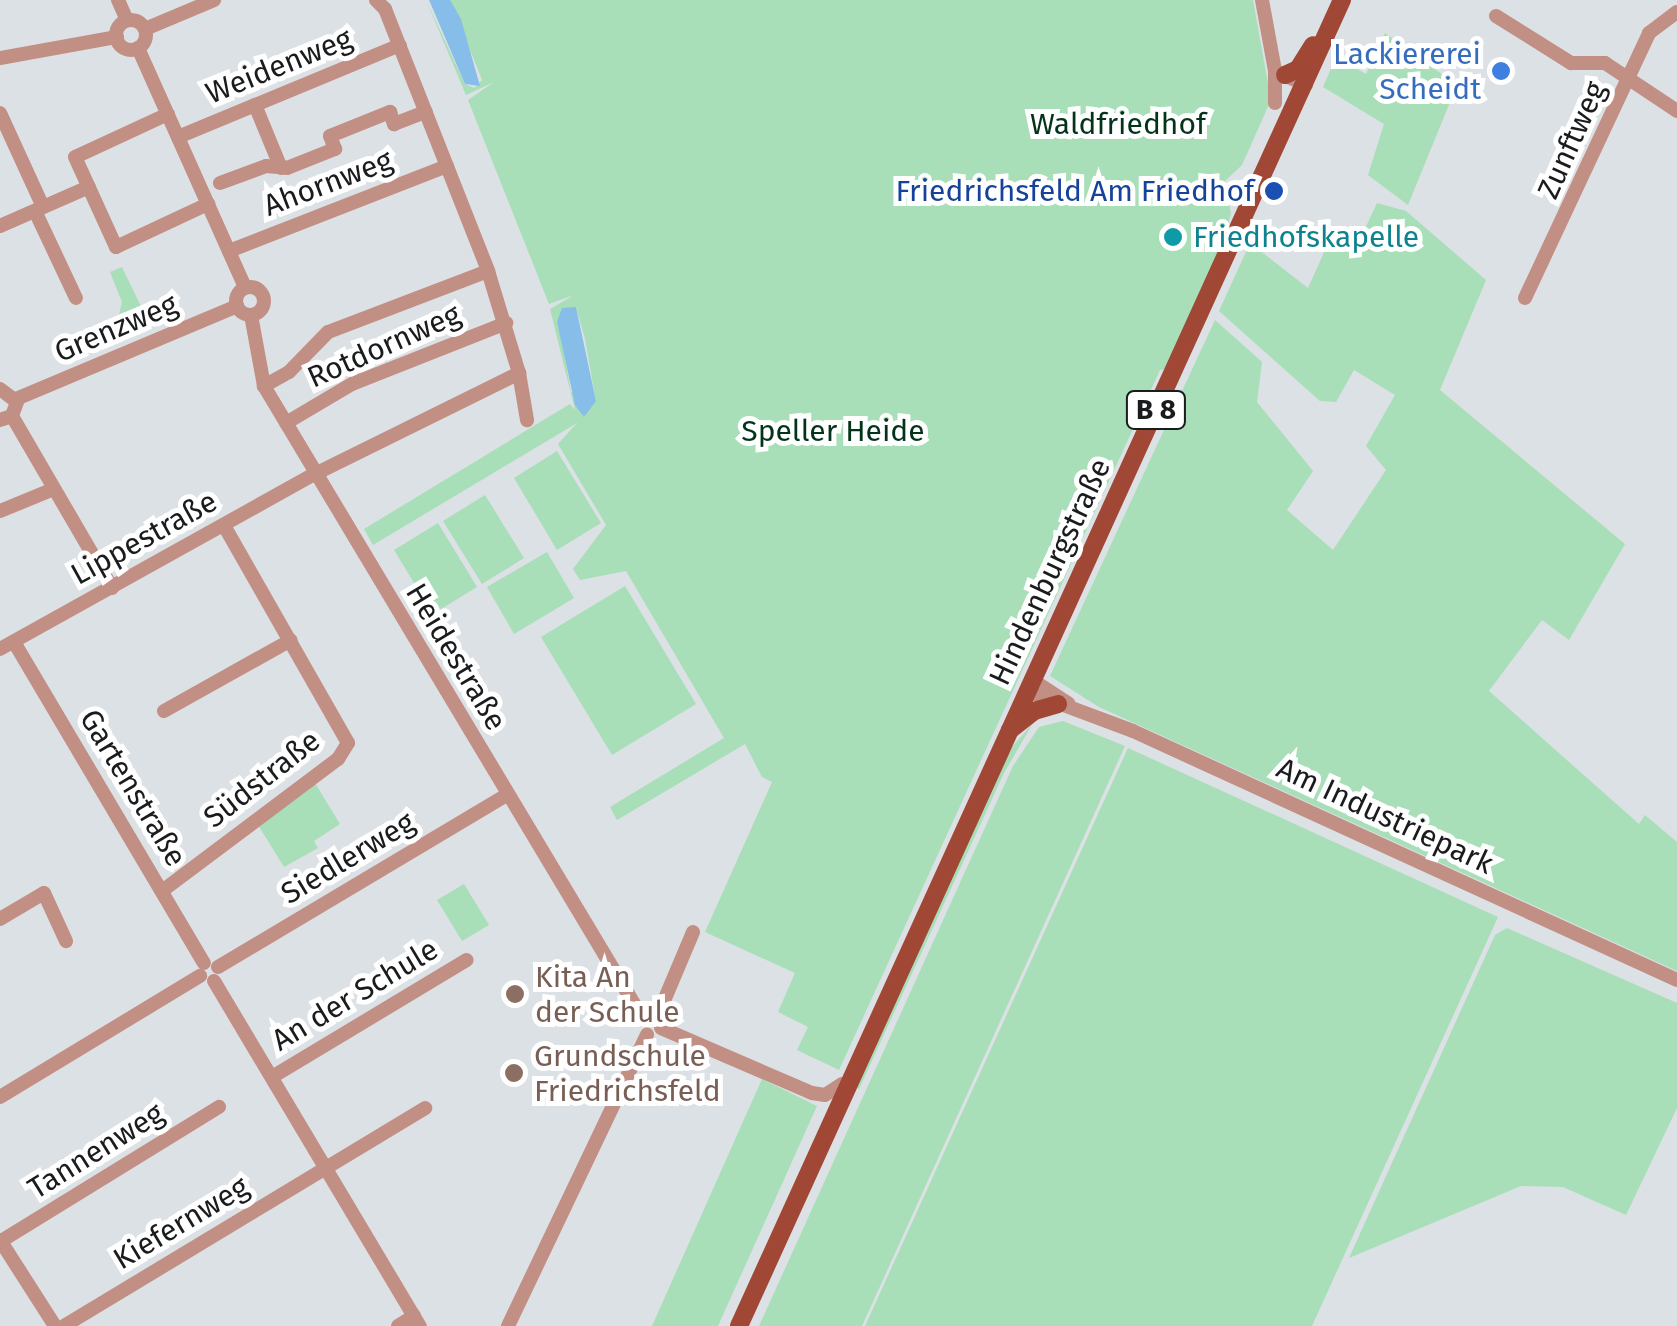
<!DOCTYPE html>
<meta charset="utf-8">
<style>
body{margin:0}
#map{position:relative;width:1677px;height:1326px;overflow:hidden;background:#dce1e5;font-family:"Fira Sans",sans-serif}
div>[style]{position:absolute}
.green>*{inset:0;background:#a8deb8}
.water>*{inset:0;background:#87bee9}
.minor>*{height:14px;margin:-7px;padding:0 7px;transform-origin:7px;border-radius:7px;background:#c28f84}
.minor>.ring{margin:-7px;padding:0;box-sizing:content-box;background:none;border:14px solid #c28f84;border-radius:50%}
.major>*{height:18px;margin:-9px;padding:0 9px;transform-origin:9px;border-radius:9px;background:#a04835}
.dots>*{width:28px;height:28px;translate:-50% -50%;box-sizing:border-box;border:5px solid #fff;border-radius:50%}
span{translate:-50% -50%;white-space:nowrap;text-align:center;line-height:1.15;-webkit-text-stroke:10px #fff;paint-order:stroke}
.shield-label span{padding:2px 8px;background:#fff;border:2px solid;border-radius:8px;-webkit-text-stroke-width:0}
.shield-label{font-size:28px;color:#191b1c;font-weight:700}
.shop-label{font-size:30px;color:#366cbe}
.right{translate:-100% -50%;text-align:right}
.street-label{font-size:30px;color:#191b1c}
.park-label{font-size:30px;color:#033319}
.transit-label{font-size:30px;color:#164399}
.culture-label{font-size:30px;color:#0d838f}
.left{translate:0 -50%;text-align:left}
.education-label{font-size:30px;color:#785e54}
</style>
<div id="map">
<div class="green">
<i style="clip-path:polygon(evenodd,426px 0,465px 84px,474px 88px,482px 80px,450px 0,1253px 0,1271px 100px,1242px 165px,1225px 181px,1231px 214px,1215px 266px,1166px 369px,1160px 370px,839px 1070px,797px 1050px,808px 1027px,778px 1012px,795px 973px,705px 932px,772px 782px,762px 777px,745px 744px,617px 820px,610px 807px,724px 738px,626px 571px,580px 580px,573px 569px,606px 525px,558px 444px,577px 423px,373px 545px,364px 529px,570px 404px,575px 410px,550px 309px,574px 295px,549px 304px,468px 100px,494px 82px,466px 95px,426px 0,576px 307px,585px 339px,596px 401px,571px 392px,564px 353px,576px 307px)"></i>
<i style="clip-path:polygon(1385px 33px,1457px 85px,1408px 205px,1368px 175px,1384px 124px,1323px 87px,1336px 57px,1366px 74px)"></i>
<i style="clip-path:polygon(1377px 203px,1406px 211px,1486px 280px,1440px 390px,1625px 544px,1569px 640px,1542px 620px,1489px 691px,1639px 824px,1645px 815px,1677px 842px,1677px 971px,1099px 707px,1050px 676px,1215px 320px,1262px 362px,1257px 402px,1313px 471px,1287px 510px,1333px 550px,1386px 470px,1366px 446px,1395px 395px,1354px 370px,1336px 402px,1320px 401px,1219px 311px,1250px 243px,1308px 288px,1330px 239px,1355px 250px)"></i>
<i style="clip-path:polygon(122px 267px,152px 329px,112px 342px,122px 302px,110px 272px)"></i>
<i style="clip-path:polygon(557px 451px,601px 523px,557px 550px,514px 478px)"></i>
<i style="clip-path:polygon(485px 495px,524px 558px,482px 584px,443px 521px)"></i>
<i style="clip-path:polygon(438px 523px,477px 587px,433px 614px,394px 550px)"></i>
<i style="clip-path:polygon(547px 552px,574px 598px,514px 634px,487px 587px)"></i>
<i style="clip-path:polygon(625px 586px,696px 704px,612px 755px,541px 637px)"></i>
<i style="clip-path:polygon(1063px 721px,1125px 746px,862px 1326px,759px 1326px,1013px 766px,1039px 727px)"></i>
<i style="clip-path:polygon(1033px 723px,1004px 773px,859px 1089px,854px 1086px,1006px 754px)"></i>
<i style="clip-path:polygon(1128px 748px,1498px 917px,1312px 1326px,865px 1326px)"></i>
<i style="clip-path:polygon(315px 783px,340px 824px,314px 841px,318px 848px,284px 867px,258px 825px)"></i>
<i style="clip-path:polygon(464px 884px,489px 925px,462px 941px,437px 900px)"></i>
<i style="clip-path:polygon(1507px 928px,1677px 1003px,1677px 1108px,1626px 1215px,1563px 1187px,1521px 1186px,1349px 1258px,1495px 935px)"></i>
<i style="clip-path:polygon(762px 1079px,817px 1106px,718px 1326px,652px 1326px)"></i>
</div>
<div class="water">
<i style="clip-path:polygon(429px 0,450px 0,461px 19px,480px 86px,465px 84px)"></i>
<i style="clip-path:polygon(576px 307px,596px 401px,584px 417px,575px 405px,557px 322px,562px 308px)"></i>
</div>
<div class="minor">
<i style="left:118px;top:0;width:22px;rotate:66deg"></i>
<i style="left:376px;top:0;width:13px;rotate:45deg"></i>
<i style="left:385px;top:9px;width:282px;rotate:68.5deg"></i>
<i style="left:1262px;top:0;width:72px;rotate:79.6deg"></i>
<i style="left:1496px;top:16px;width:89px;rotate:32.1deg"></i>
<i style="left:1571px;top:63px;width:34px"></i>
<i style="left:1605px;top:63px;width:87px;rotate:33.7deg"></i>
<i class="ring" style="left:116px;top:20px;width:16px;height:16px"></i>
<i style="left:145px;top:29px;width:75px;rotate:-22.8deg"></i>
<i style="left:138px;top:48px;width:262px;rotate:65.9deg"></i>
<i style="left:0;top:58px;width:119px;rotate:-10.2deg"></i>
<i style="left:1275px;top:103px;width:32px;rotate:-90deg"></i>
<i style="left:1275px;top:71px;width:34px;rotate:24deg"></i>
<i style="left:255px;top:105px;width:68px;rotate:67.6deg"></i>
<i style="left:0;top:113px;width:103px;rotate:65.4deg"></i>
<i style="left:168px;top:114px;width:102px;rotate:155.2deg"></i>
<i style="left:75px;top:157px;width:99px;rotate:65.5deg"></i>
<i style="left:116px;top:247px;width:102px;rotate:-25.1deg"></i>
<i style="left:178px;top:137px;width:240px;rotate:-22.5deg"></i>
<i style="left:220px;top:183px;width:49px;rotate:-20.3deg"></i>
<i style="left:266px;top:166px;width:21px;rotate:5deg"></i>
<i style="left:287px;top:168px;width:52px;rotate:-21.6deg"></i>
<i style="left:335px;top:149px;width:14px;rotate:-111deg"></i>
<i style="left:330px;top:136px;width:65px;rotate:-21.8deg"></i>
<i style="left:390px;top:112px;width:13px;rotate:72deg"></i>
<i style="left:394px;top:124px;width:34px;rotate:-21deg"></i>
<i style="left:35px;top:211px;width:96px;rotate:64.8deg"></i>
<i style="left:0;top:226px;width:97px;rotate:-23.7deg"></i>
<i style="left:229px;top:251px;width:234px;rotate:-21.3deg"></i>
<i class="ring" style="left:236px;top:287px;width:14px;height:14px"></i>
<i style="left:1525px;top:298px;width:293px;rotate:-64.9deg"></i>
<i style="left:1649px;top:33px;width:35px;rotate:-37deg"></i>
<i style="left:251px;top:315px;width:72px;rotate:79.6deg"></i>
<i style="left:264px;top:386px;width:736px;rotate:59.08deg"></i>
<i style="left:519px;top:373px;width:48px;rotate:80.3deg"></i>
<i style="left:0;top:389px;width:21px;rotate:37deg"></i>
<i style="left:17px;top:402px;width:15px;rotate:110deg"></i>
<i style="left:12px;top:416px;width:13px;rotate:162deg"></i>
<i style="left:16px;top:399px;width:240px;rotate:-22.8deg"></i>
<i style="left:12px;top:416px;width:199px;rotate:59.8deg"></i>
<i style="left:286px;top:423px;width:77px;rotate:-30.6deg"></i>
<i style="left:352px;top:384px;width:166px;rotate:-21.6deg"></i>
<i style="left:0;top:511px;width:58px;rotate:-22.2deg"></i>
<i style="left:14px;top:642px;width:373px;rotate:59.4deg"></i>
<i style="left:0;top:649px;width:360px;rotate:-29.1deg"></i>
<i style="left:315px;top:474px;width:228px;rotate:-26.3deg"></i>
<i style="left:519px;top:373px;width:107px;rotate:-106.9deg"></i>
<i style="left:488px;top:271px;width:171px;rotate:159.1deg"></i>
<i style="left:328px;top:332px;width:56px;rotate:134.3deg"></i>
<i style="left:289px;top:372px;width:29px;rotate:151deg"></i>
<i style="left:1031px;top:679px;width:45px;rotate:33.3deg"></i>
<i style="left:1026px;top:691px;width:114px;rotate:20.5deg"></i>
<i style="left:1133px;top:731px;width:598px;rotate:24.59deg"></i>
<i style="left:164px;top:711px;width:145px;rotate:-29.2deg"></i>
<i style="left:162px;top:891px;width:220px;rotate:-36.9deg"></i>
<i style="left:338px;top:759px;width:19px;rotate:-58deg"></i>
<i style="left:348px;top:743px;width:250px;rotate:-119.7deg"></i>
<i style="left:0;top:919px;width:51px;rotate:-30.6deg"></i>
<i style="left:44px;top:893px;width:53px;rotate:65.4deg"></i>
<i style="left:218px;top:967px;width:335px;rotate:-30.8deg"></i>
<i style="left:214px;top:981px;width:402px;rotate:59.2deg"></i>
<i style="left:658px;top:1015px;width:90px;rotate:-67.1deg"></i>
<i style="left:661px;top:1028px;width:164px;rotate:23.3deg"></i>
<i style="left:812px;top:1093px;width:13px;rotate:9deg"></i>
<i style="left:825px;top:1095px;width:20px;rotate:-33deg"></i>
<i style="left:272px;top:1077px;width:227px;rotate:-31deg"></i>
<i style="left:0;top:1097px;width:234px;rotate:-31.2deg"></i>
<i style="left:0;top:1240px;width:102px;rotate:57.4deg"></i>
<i style="left:1px;top:1241px;width:256px;rotate:-31.6deg"></i>
<i style="left:64px;top:1326px;width:422px;rotate:-31.1deg"></i>
<i style="left:398px;top:1326px;width:19px;rotate:-32deg"></i>
<i style="left:508px;top:1326px;width:323px;rotate:-64.5deg"></i>
</div>
<div class="major">
<i style="left:1285px;top:75px;width:14px;rotate:-25deg"></i>
<i style="left:1298px;top:69px;width:28px;rotate:-58deg"></i>
<i style="left:1010px;top:730px;width:31px;rotate:-38deg"></i>
<i style="left:1034px;top:711px;width:25px;rotate:-16deg"></i>
<i style="left:739px;top:1326px;width:1457px;rotate:-65.55deg"></i>
</div>
<div class="dots">
<i style="left:1501px;top:71px;background:#3f7fe0"></i>
<i style="left:1274px;top:191px;background:#1a4fb4"></i>
<i style="left:1173px;top:237px;background:#0f9aa8"></i>
<i style="left:515px;top:994px;background:#8d6e63"></i>
<i style="left:514px;top:1073px;background:#8d6e63"></i>
</div>
<div class="shield-label">
<span style="left:1156px;top:410px">B 8</span>
</div>
<div class="shop-label">
<span class="right" style="left:1481px;top:71px">Lackiererei<br>Scheidt</span>
</div>
<div class="street-label">
<span style="left:279px;top:66px;rotate:-22deg">Weidenweg</span>
<span style="left:1572px;top:140px;rotate:-66deg">Zunftweg</span>
<span style="left:328px;top:183px;rotate:-21deg">Ahornweg</span>
<span style="left:116px;top:328px;rotate:-23deg">Grenzweg</span>
<span style="left:384px;top:346px;rotate:-24deg">Rotdornweg</span>
<span style="left:144px;top:538px;rotate:-29deg">Lippestraße</span>
<span style="left:1050px;top:572px;rotate:-65deg">Hindenburgstraße</span>
<span style="left:456px;top:657px;rotate:59deg">Heidestraße</span>
<span style="left:262px;top:779px;rotate:-38deg">Südstraße</span>
<span style="left:133px;top:788px;rotate:59deg">Gartenstraße</span>
<span style="left:1385px;top:816px;rotate:25deg">Am Industriepark</span>
<span style="left:348px;top:858px;rotate:-31deg">Siedlerweg</span>
<span style="left:355px;top:995px;rotate:-31deg">An der Schule</span>
<span style="left:96px;top:1151px;rotate:-32deg">Tannenweg</span>
<span style="left:181px;top:1223px;rotate:-31deg">Kiefernweg</span>
</div>
<div class="park-label">
<span style="left:1118px;top:124px">Waldfriedhof</span>
<span style="left:833px;top:431px">Speller Heide</span>
</div>
<div class="transit-label">
<span class="right" style="left:1254px;top:191px">Friedrichsfeld Am Friedhof</span>
</div>
<div class="culture-label">
<span class="left" style="left:1193px;top:237px">Friedhofskapelle</span>
</div>
<div class="education-label">
<span class="left" style="left:535px;top:994px">Kita An<br>der Schule</span>
<span class="left" style="left:534px;top:1073px">Grundschule<br>Friedrichsfeld</span>
</div>
</div>
